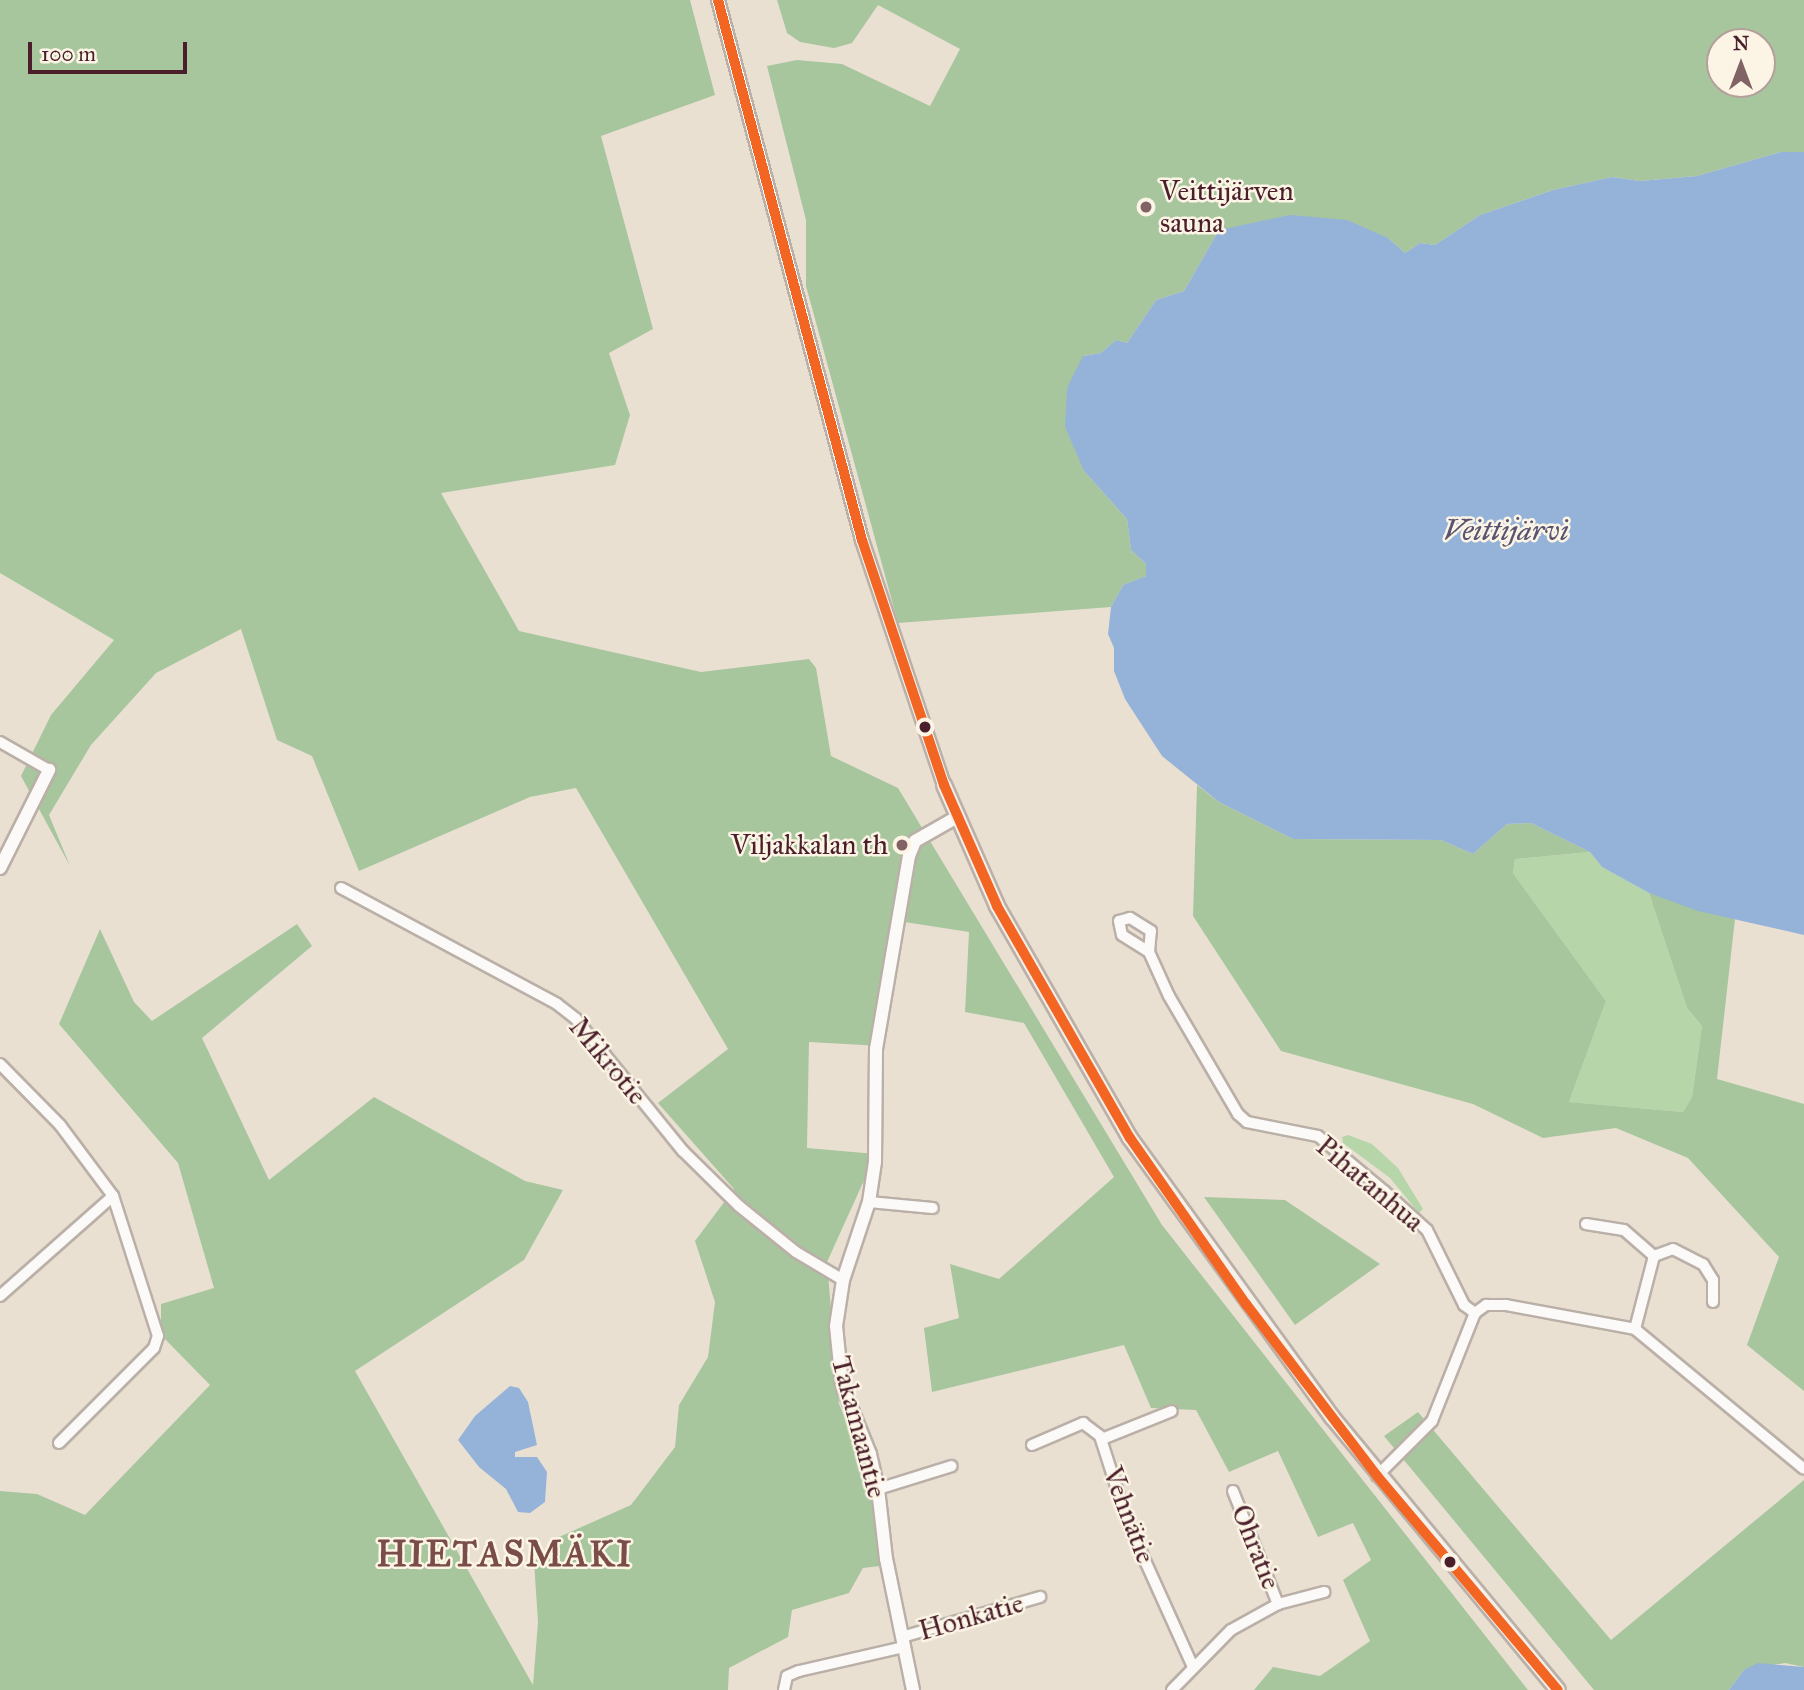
<!DOCTYPE html>
<meta charset="utf-8">
<style>
body{margin:0}
#map{position:relative;width:1804px;height:1690px;overflow:hidden;background:#eae0d2;font-family:"IM FELL Great Primer",serif}
div>[style]{position:absolute}
.green>*{inset:0;background:#b6d6a9}
.forest>*{inset:0;background:#a7c69e}
.water>*{inset:0;background:#95b3d8}
.roads{filter:drop-shadow(2px 0 #bab0a8) drop-shadow(-2px 0 #bab0a8) drop-shadow(0 2px #bab0a8) drop-shadow(0 -2px #bab0a8)}
.minor>*{height:10px;margin:-5px;padding:0 5px;transform-origin:5px;border-radius:5px;background:#fcfaf8}
.tertiary>*{height:12px;margin:-6px;padding:0 6px;transform-origin:6px;border-radius:6px;background:#fcfaf8}
.secondary>*{height:14px;margin:-7px;padding:0 7px;transform-origin:7px;border-radius:7px;background:#f5f0ea}
.bus-1>*{height:10px;margin:-5px;padding:0 5px;transform-origin:5px;border-radius:5px;background:#f26522}
.dots>*{width:19px;height:19px;translate:-50% -50%;box-sizing:border-box;border:4px solid #fcf5e5;border-radius:50%}
span{translate:-50% -50%;white-space:nowrap;text-align:center;line-height:1.15;-webkit-text-stroke:5px #fcf5e5;paint-order:stroke}
.poi-label{font-size:28px;color:#4a1f2b}
.left{translate:0 -50%;text-align:left}
.right{translate:-100% -50%;text-align:right}
.street-label{font-size:28px;color:#4a1f2b}
.water-label{font-size:30px;color:#595371;font-style:italic}
.district-label{font-size:35px;color:#7b4d49;font-weight:700;letter-spacing:2px}
.north{position:absolute;left:1706px;top:28px;width:70px;height:70px;box-sizing:border-box;background:#fcf5e5;border:2px solid #b59f9b;border-radius:50%;rotate:0deg;font-size:19px;font-weight:700;line-height:28px;text-align:center;color:#4a1f2b}
.north::after{content:'';display:block;margin:auto;width:24px;height:32px;background:#826365;clip-path:polygon(50% 0,100% 100%,50% 72%,0 100%)}
.scale{position:absolute;left:28px;top:42px;width:159px;height:32px;box-sizing:border-box;border:4px solid #4a1f2b;border-top:0;padding-left:9px;font-size:21px;line-height:24px;white-space:nowrap;color:#4a1f2b;-webkit-text-stroke:5px #fcf5e5;paint-order:stroke}
</style>
<div id="map">
<div class="green">
<i style="clip-path:polygon(1590px 852px,1602px 867px,1649px 893px,1687px 1008px,1702px 1026px,1692px 1097px,1683px 1112px,1569px 1102px,1606px 1001px,1513px 873px,1515px 859px)"></i>
<i style="clip-path:polygon(1348px 1135px,1372px 1144px,1398px 1168px,1423px 1209px,1419px 1213px,1390px 1178px,1343px 1143px,1342px 1137px)"></i>
</div>
<div class="forest">
<i style="clip-path:polygon(0 0,690px 0,715px 95px,601px 136px,653px 329px,609px 353px,630px 415px,615px 465px,441px 493px,519px 631px,701px 672px,809px 659px,816px 668px,831px 756px,898px 788px,1162px 1225px,1528px 1690px,1254px 1690px,1273px 1667px,1320px 1676px,1370px 1641px,1343px 1580px,1371px 1560px,1353px 1523px,1318px 1537px,1278px 1451px,1229px 1472px,1196px 1410px,1151px 1408px,1124px 1345px,932px 1392px,924px 1328px,959px 1318px,950px 1264px,999px 1279px,1114px 1177px,1024px 1023px,965px 1012px,969px 932px,898px 921px,881px 1046px,809px 1042px,807px 1148px,876px 1154px,827px 1262px,839px 1404px,870px 1470px,880px 1566px,863px 1568px,849px 1593px,792px 1610px,788px 1637px,729px 1668px,728px 1690px,0 1690px,0 1491px,37px 1494px,85px 1515px,210px 1385px,161px 1335px,161px 1304px,214px 1288px,178px 1163px,59px 1024px,100px 929px,134px 1002px,152px 1021px,297px 924px,312px 946px,202px 1038px,269px 1180px,374px 1097px,525px 1181px,563px 1190px,524px 1260px,355px 1371px,533px 1685px,538px 1622px,534px 1562px,559px 1537px,631px 1505px,675px 1447px,679px 1405px,708px 1357px,715px 1302px,695px 1241px,734px 1189px,658px 1103px,728px 1049px,576px 788px,530px 797px,359px 871px,312px 756px,277px 740px,241px 629px,156px 673px,91px 745px,49px 815px,70px 866px,21px 776px,51px 715px,114px 640px,0 573px)"></i>
<i style="clip-path:polygon(evenodd,777px 0,1804px 0,1804px 152px,1781px 152px,1697px 176px,1640px 181px,1612px 177px,1553px 190px,1480px 215px,1435px 245px,1420px 243px,1405px 253px,1388px 238px,1219px 230px,1184px 291px,1156px 300px,1127px 343px,1116px 340px,1101px 353px,1083px 356px,1084px 471px,1127px 519px,1131px 550px,1146px 564px,1146px 576px,1123px 585px,1111px 607px,898px 623px,806px 286px,806px 220px,767px 66px,797px 60px,842px 64px,930px 106px,960px 49px,878px 5px,852px 43px,834px 48px,800px 42px,787px 33px,777px 0,1720px 42px,1762px 42px,1762px 84px,1720px 84px,1720px 42px)"></i>
<i style="clip-path:polygon(1197px 785px,1219px 802px,1293px 839px,1441px 840px,1473px 854px,1507px 824px,1531px 823px,1590px 852px,1515px 859px,1513px 873px,1606px 1001px,1569px 1102px,1683px 1112px,1692px 1097px,1702px 1026px,1687px 1008px,1649px 893px,1735px 919px,1717px 1079px,1804px 1104px,1804px 1391px,1747px 1345px,1779px 1257px,1688px 1158px,1616px 1128px,1543px 1138px,1473px 1104px,1281px 1051px,1193px 916px)"></i>
<i style="clip-path:polygon(1204px 1197px,1285px 1200px,1380px 1264px,1295px 1325px)"></i>
<i style="clip-path:polygon(1418px 1412px,1611px 1640px,1804px 1480px,1804px 1667px,1785px 1663px,1744px 1670px,1729px 1690px,1594px 1690px,1384px 1436px)"></i>
</div>
<div class="water">
<i style="clip-path:polygon(1781px 152px,1804px 152px,1804px 935px,1698px 911px,1649px 893px,1602px 867px,1590px 852px,1531px 823px,1507px 824px,1473px 854px,1441px 840px,1293px 839px,1219px 802px,1162px 756px,1125px 699px,1114px 671px,1114px 648px,1108px 634px,1111px 607px,1123px 585px,1146px 576px,1146px 564px,1131px 550px,1127px 519px,1084px 471px,1065px 427px,1067px 388px,1083px 356px,1101px 353px,1116px 340px,1127px 343px,1156px 300px,1184px 291px,1219px 230px,1290px 215px,1347px 220px,1388px 238px,1405px 253px,1420px 243px,1435px 245px,1480px 215px,1553px 190px,1612px 177px,1640px 181px,1697px 176px)"></i>
<i style="clip-path:polygon(510px 1386px,519px 1388px,528px 1402px,537px 1445px,515px 1452px,515px 1457px,537px 1457px,547px 1472px,545px 1502px,530px 1513px,518px 1512px,506px 1489px,479px 1467px,458px 1440px,475px 1416px)"></i>
<i style="clip-path:polygon(1758px 1663px,1804px 1667px,1804px 1690px,1729px 1690px,1744px 1670px)"></i>
</div>
<div class="roads">
<div class="minor">
<i style="left:0;top:742px;width:56px;rotate:29.7deg"></i>
<i style="left:341px;top:888px;width:245px;rotate:28.2deg"></i>
<i style="left:557px;top:1004px;width:24px;rotate:38deg"></i>
<i style="left:576px;top:1019px;width:170px;rotate:51deg"></i>
<i style="left:683px;top:1151px;width:78px;rotate:44.5deg"></i>
<i style="left:739px;top:1206px;width:73px;rotate:38.9deg"></i>
<i style="left:796px;top:1252px;width:55px;rotate:30.8deg"></i>
<i style="left:1149px;top:952px;width:21px;rotate:-85deg"></i>
<i style="left:1151px;top:931px;width:25px;rotate:-148deg"></i>
<i style="left:1130px;top:918px;width:11px;rotate:165deg"></i>
<i style="left:1119px;top:921px;width:14px;rotate:78deg"></i>
<i style="left:1122px;top:935px;width:32px;rotate:32deg"></i>
<i style="left:1149px;top:952px;width:48px;rotate:65.6deg"></i>
<i style="left:1169px;top:996px;width:137px;rotate:59.7deg"></i>
<i style="left:1238px;top:1114px;width:12px;rotate:42deg"></i>
<i style="left:1247px;top:1122px;width:72px;rotate:11.2deg"></i>
<i style="left:1318px;top:1136px;width:86px;rotate:39.8deg"></i>
<i style="left:1384px;top:1191px;width:58px;rotate:42.2deg"></i>
<i style="left:1427px;top:1230px;width:84px;rotate:63.7deg"></i>
<i style="left:1464px;top:1305px;width:14px;rotate:36deg"></i>
<i style="left:0;top:1064px;width:86px;rotate:45.5deg"></i>
<i style="left:60px;top:1125px;width:89px;rotate:53.3deg"></i>
<i style="left:113px;top:1196px;width:151px;rotate:138.5deg"></i>
<i style="left:869px;top:1202px;width:64px;rotate:5.4deg"></i>
<i style="left:1586px;top:1224px;width:38px;rotate:9deg"></i>
<i style="left:1624px;top:1230px;width:40px;rotate:41deg"></i>
<i style="left:1654px;top:1256px;width:75px;rotate:104.6deg"></i>
<i style="left:1654px;top:1256px;width:20px;rotate:-20deg"></i>
<i style="left:1673px;top:1249px;width:34px;rotate:27deg"></i>
<i style="left:1703px;top:1264px;width:19px;rotate:58deg"></i>
<i style="left:1713px;top:1280px;width:22px;rotate:90deg"></i>
<i style="left:1102px;top:1439px;width:75px;rotate:-21.8deg"></i>
<i style="left:59px;top:1443px;width:134px;rotate:-45deg"></i>
<i style="left:154px;top:1348px;width:13px;rotate:-72deg"></i>
<i style="left:158px;top:1336px;width:147px;rotate:-107.8deg"></i>
<i style="left:1032px;top:1445px;width:56px;rotate:-23.3deg"></i>
<i style="left:1083px;top:1423px;width:21px;rotate:37deg"></i>
<i style="left:1100px;top:1436px;width:91px;rotate:72.2deg"></i>
<i style="left:1128px;top:1523px;width:156px;rotate:65.7deg"></i>
<i style="left:1377px;top:1476px;width:78px;rotate:-45deg"></i>
<i style="left:1432px;top:1421px;width:116px;rotate:-68.3deg"></i>
<i style="left:1475px;top:1313px;width:14px;rotate:-36deg"></i>
<i style="left:1486px;top:1305px;width:20px"></i>
<i style="left:1506px;top:1305px;width:131px;rotate:10.5deg"></i>
<i style="left:1635px;top:1329px;width:219px;rotate:39.6deg"></i>
<i style="left:878px;top:1489px;width:77px;rotate:-17.3deg"></i>
<i style="left:1233px;top:1491px;width:122px;rotate:68.3deg"></i>
<i style="left:902px;top:1637px;width:144px;rotate:-16.2deg"></i>
<i style="left:784px;top:1690px;width:14px;rotate:-78deg"></i>
<i style="left:787px;top:1676px;width:13px;rotate:-23deg"></i>
<i style="left:799px;top:1671px;width:108px;rotate:-12.9deg"></i>
<i style="left:1172px;top:1690px;width:84px;rotate:-45.5deg"></i>
<i style="left:1231px;top:1630px;width:54px;rotate:-29deg"></i>
<i style="left:1278px;top:1604px;width:48px;rotate:-14.6deg"></i>
</div>
<div class="tertiary">
<i style="left:718px;top:0;width:559px;rotate:75.07deg"></i>
<i style="left:862px;top:540px;width:258px;rotate:71.5deg"></i>
<i style="left:0;top:868px;width:110px;rotate:-63.4deg"></i>
<i style="left:913px;top:1690px;width:134px;rotate:-101.6deg"></i>
<i style="left:886px;top:1559px;width:70px;rotate:-96.5deg"></i>
<i style="left:878px;top:1489px;width:36px;rotate:-103deg"></i>
<i style="left:870px;top:1454px;width:74px;rotate:-112.1deg"></i>
<i style="left:842px;top:1385px;width:59px;rotate:-95.8deg"></i>
<i style="left:836px;top:1326px;width:47px;rotate:-81.3deg"></i>
<i style="left:843px;top:1280px;width:82px;rotate:-71.6deg"></i>
<i style="left:869px;top:1202px;width:40px;rotate:-81.5deg"></i>
<i style="left:875px;top:1162px;width:113px;rotate:-89.5deg"></i>
<i style="left:876px;top:1049px;width:196px;rotate:-80.3deg"></i>
<i style="left:909px;top:856px;width:16px;rotate:-68deg"></i>
<i style="left:915px;top:841px;width:48px;rotate:-29.7deg"></i>
</div>
<div class="secondary">
<i style="left:944px;top:785px;width:132px;rotate:66.3deg"></i>
<i style="left:997px;top:906px;width:267px;rotate:60.2deg"></i>
<i style="left:1130px;top:1138px;width:344px;rotate:54.1deg"></i>
<i style="left:1332px;top:1417px;width:354px;rotate:50.4deg"></i>
</div>
</div>
<div class="bus-1">
<i style="left:718px;top:0;width:559px;rotate:75.07deg"></i>
<i style="left:862px;top:540px;width:258px;rotate:71.5deg"></i>
<i style="left:944px;top:785px;width:132px;rotate:66.3deg"></i>
<i style="left:997px;top:906px;width:267px;rotate:60.2deg"></i>
<i style="left:1130px;top:1138px;width:203px;rotate:55.1deg"></i>
<i style="left:1246px;top:1304px;width:216px;rotate:52.7deg"></i>
<i style="left:1377px;top:1476px;width:280px;rotate:49.8deg"></i>
</div>
<div class="dots">
<i style="left:1146px;top:207px;background:#826365"></i>
<i style="left:925px;top:727px;background:#4a1f2b"></i>
<i style="left:902px;top:845px;background:#826365"></i>
<i style="left:1450px;top:1562px;background:#4a1f2b"></i>
</div>
<div class="poi-label">
<span class="left" style="left:1160px;top:207px">Veittijärven<br>sauna</span>
<span class="right" style="left:888px;top:845px">Viljakkalan th</span>
</div>
<div class="street-label">
<span style="left:608px;top:1061px;rotate:50deg">Mikrotie</span>
<span style="left:1370px;top:1184px;rotate:40deg">Pihatanhua</span>
<span style="left:859px;top:1427px;rotate:75deg">Takamaantie</span>
<span style="left:1129px;top:1515px;rotate:69deg">Vehnätie</span>
<span style="left:1256px;top:1547px;rotate:68deg">Ohratie</span>
<span style="left:971px;top:1617px;rotate:-16deg">Honkatie</span>
</div>
<div class="water-label">
<span style="left:1506px;top:530px">Veittijärvi</span>
</div>
<div class="district-label">
<span style="left:505px;top:1555px">HIETASMÄKI</span>
</div>
<div class="north">N</div>
<div class="scale">100 m</div>
</div>
